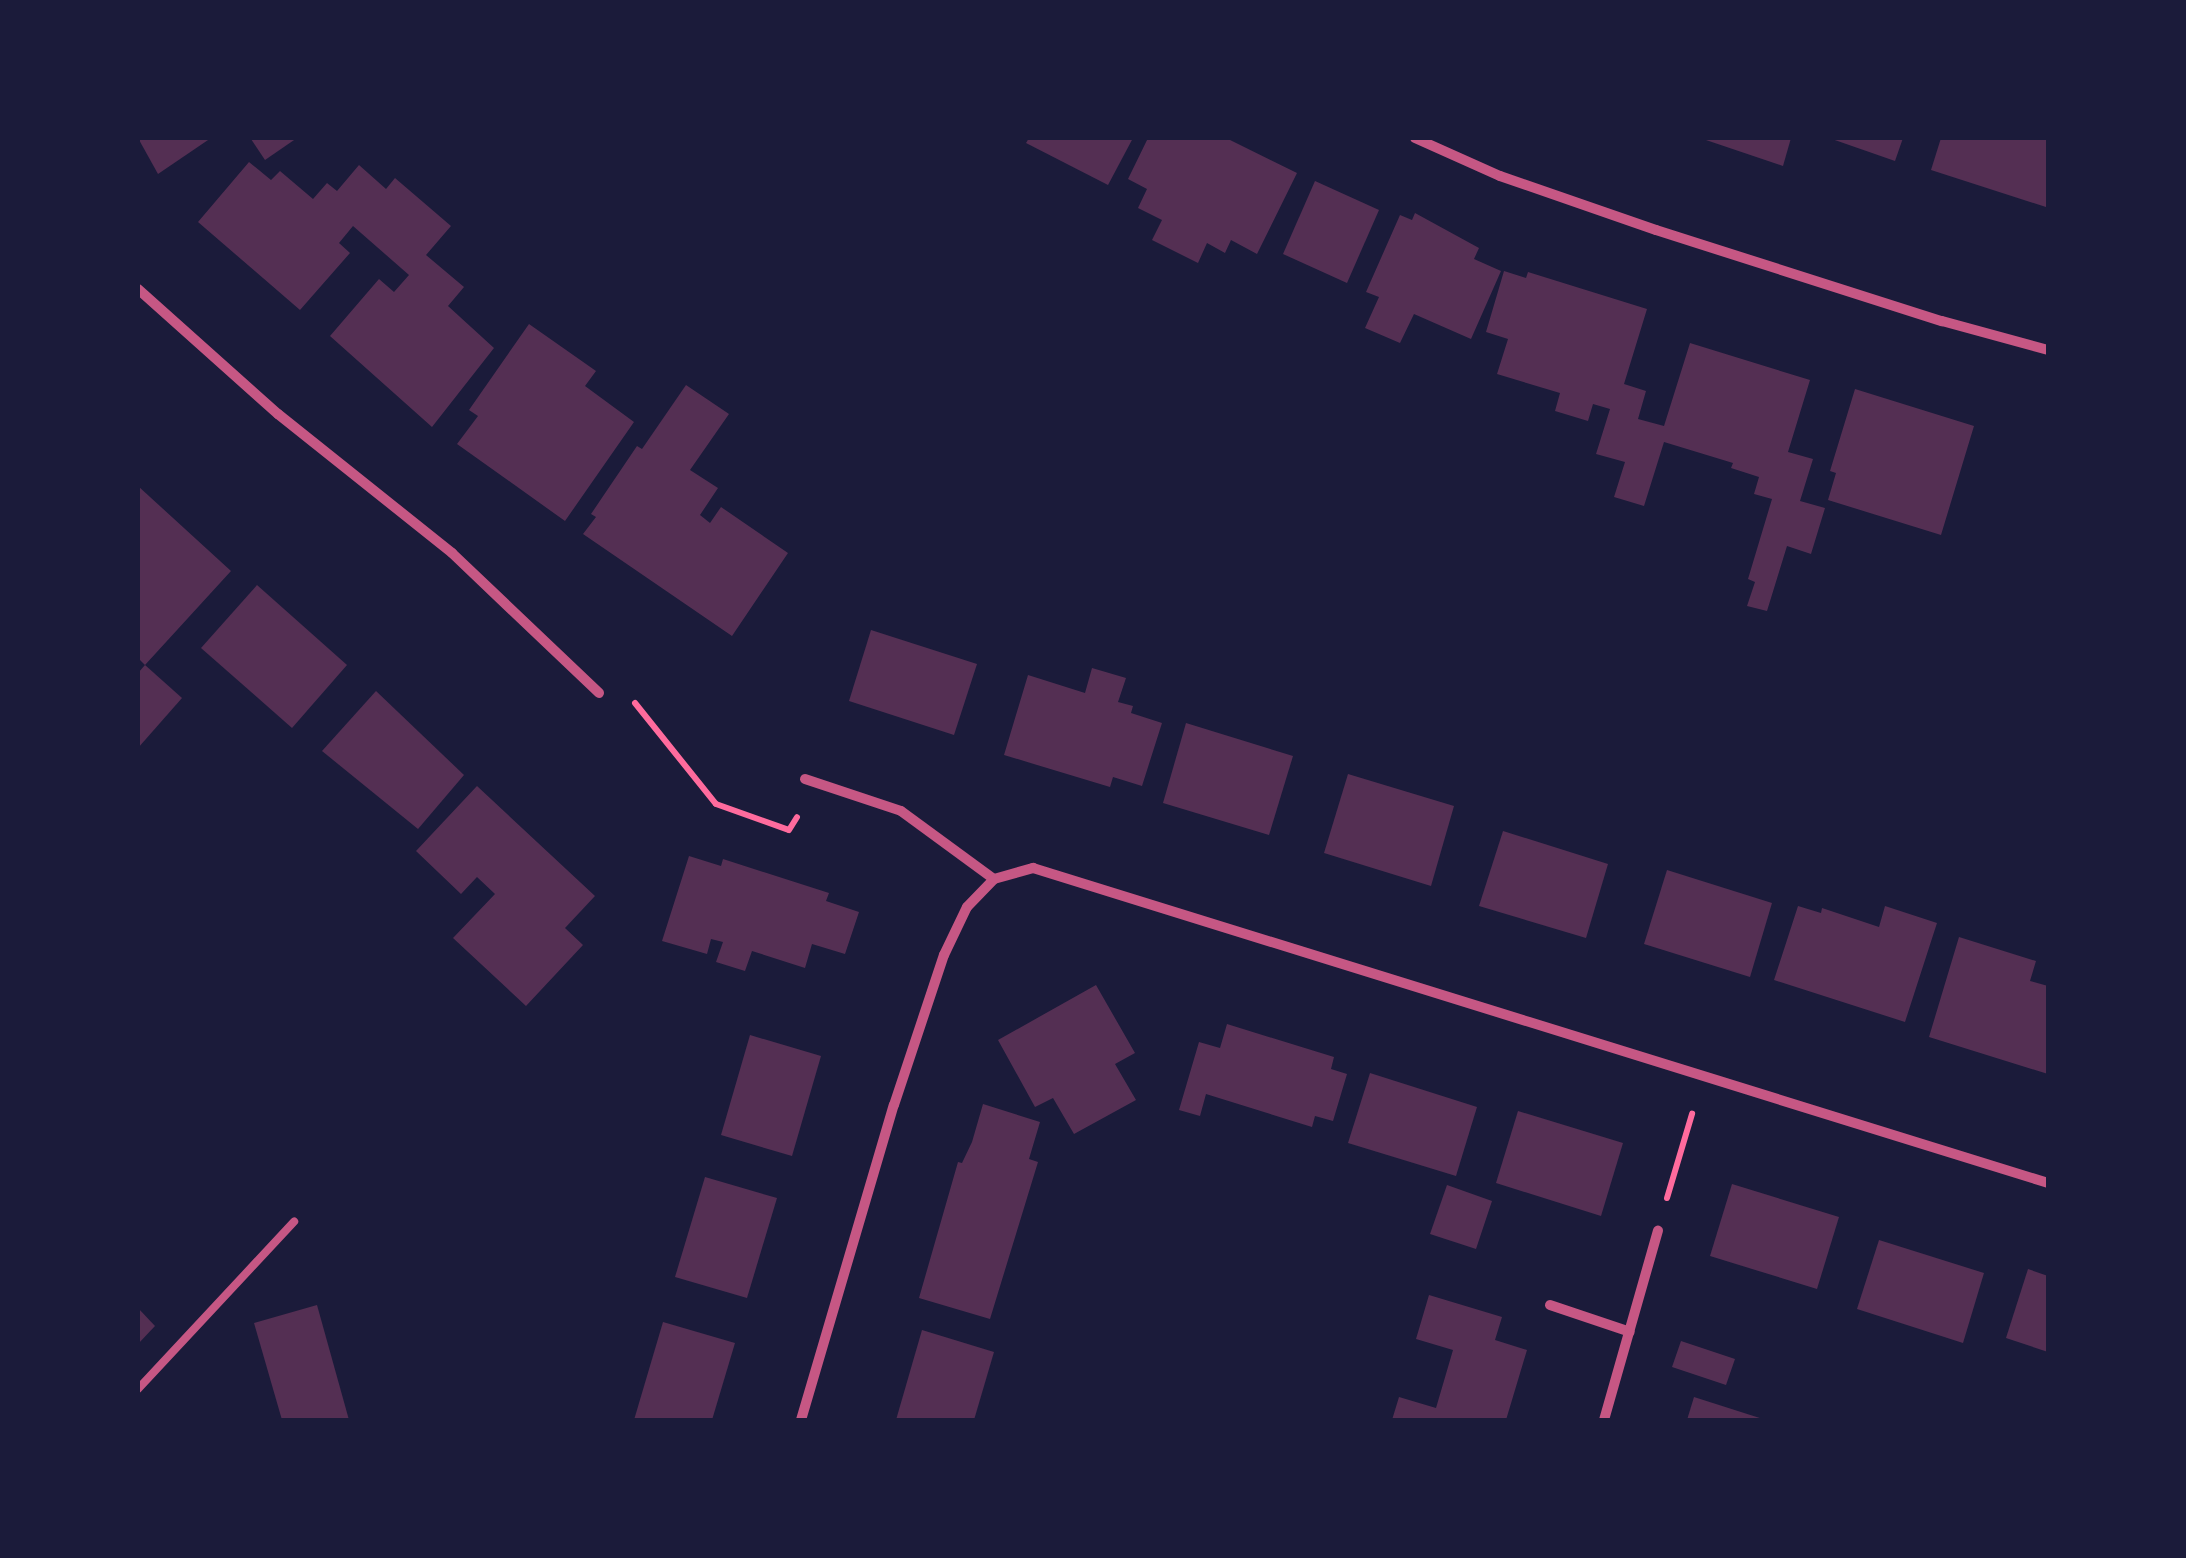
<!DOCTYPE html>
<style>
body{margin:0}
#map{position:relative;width:2186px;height:1558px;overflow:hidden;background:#1b1b3a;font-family:"Crimson Pro",serif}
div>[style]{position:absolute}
.building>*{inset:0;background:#542f53}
.path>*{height:6px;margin:-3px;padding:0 3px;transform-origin:3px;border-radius:3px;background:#ff6b9d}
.service>*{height:8px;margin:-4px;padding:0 4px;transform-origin:4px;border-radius:4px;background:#c65784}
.minor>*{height:10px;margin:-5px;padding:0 5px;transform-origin:5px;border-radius:5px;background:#c65784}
span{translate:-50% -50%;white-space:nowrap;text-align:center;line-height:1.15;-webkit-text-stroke:9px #1b1b3a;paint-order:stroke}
.frame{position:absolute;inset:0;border:140px solid #1b1b3a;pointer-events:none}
</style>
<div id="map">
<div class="building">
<i style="clip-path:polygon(138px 138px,211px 138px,158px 174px)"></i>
<i style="clip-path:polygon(297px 138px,265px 160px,251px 139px,253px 138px)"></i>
<i style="clip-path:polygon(1029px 138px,1133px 138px,1108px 185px,1026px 143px)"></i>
<i style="clip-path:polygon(1148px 138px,1226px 138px,1297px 173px,1257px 254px,1231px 240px,1225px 253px,1207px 243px,1198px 263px,1152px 240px,1162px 220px,1138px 208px,1147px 189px,1128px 179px)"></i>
<i style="clip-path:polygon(1700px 138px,1791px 138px,1783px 166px)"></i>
<i style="clip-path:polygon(1829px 138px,1903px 138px,1895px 161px)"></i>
<i style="clip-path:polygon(1941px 138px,2048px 138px,2046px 207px,1931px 170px)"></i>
<i style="clip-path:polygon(249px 162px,271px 180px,280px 171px,313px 199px,327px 183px,337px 191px,359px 165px,386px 189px,395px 178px,451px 226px,426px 255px,464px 287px,448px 306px,494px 348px,432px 427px,330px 336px,379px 279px,394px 292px,409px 275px,353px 226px,339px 243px,350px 253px,300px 310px,198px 222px)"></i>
<i style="clip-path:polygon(1315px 181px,1379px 210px,1347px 283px,1283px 254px)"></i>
<i style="clip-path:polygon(1415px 213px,1479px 248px,1474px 259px,1501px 271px,1471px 339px,1414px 314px,1400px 343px,1365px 328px,1379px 297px,1366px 292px,1400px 215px,1412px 220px)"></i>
<i style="clip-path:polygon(1504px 271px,1526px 278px,1528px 272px,1647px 309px,1624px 384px,1646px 391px,1638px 419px,1664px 426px,1690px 343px,1810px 380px,1788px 452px,1813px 459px,1800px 501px,1825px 508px,1811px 554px,1787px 546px,1767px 611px,1747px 606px,1755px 582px,1748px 579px,1772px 499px,1754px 494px,1759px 477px,1731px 468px,1733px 463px,1664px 442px,1644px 506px,1614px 497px,1625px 462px,1596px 454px,1610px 409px,1593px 404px,1588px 421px,1555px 411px,1560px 393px,1497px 374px,1508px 339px,1486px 332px)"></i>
<i style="clip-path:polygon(529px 324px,596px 371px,585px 386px,634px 422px,565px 521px,457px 444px,478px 416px,469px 410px)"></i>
<i style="clip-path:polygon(686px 385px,729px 414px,690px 470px,718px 488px,700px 515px,710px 523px,721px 507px,788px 553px,732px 636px,583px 534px,596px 517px,591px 514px,637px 446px,642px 449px)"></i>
<i style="clip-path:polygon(1855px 389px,1974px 426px,1941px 535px,1828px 500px,1836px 473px,1830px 471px)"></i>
<i style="clip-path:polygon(138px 486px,231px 571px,145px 665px,140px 660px,138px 663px)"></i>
<i style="clip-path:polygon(257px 585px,347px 665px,292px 728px,201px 648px)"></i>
<i style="clip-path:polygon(871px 630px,977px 664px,954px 735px,849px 701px)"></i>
<i style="clip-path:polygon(145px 665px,182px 698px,138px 748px,138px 673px)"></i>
<i style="clip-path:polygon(1092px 668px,1126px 678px,1118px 702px,1133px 706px,1131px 713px,1162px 723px,1142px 786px,1113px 777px,1110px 787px,1004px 755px,1028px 675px,1085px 693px)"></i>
<i style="clip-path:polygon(376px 691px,464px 775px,418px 829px,322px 751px)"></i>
<i style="clip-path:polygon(1186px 723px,1293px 756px,1269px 835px,1163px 803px)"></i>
<i style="clip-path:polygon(1348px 774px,1454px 806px,1431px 886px,1324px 853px)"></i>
<i style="clip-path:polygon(477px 786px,595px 896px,565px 928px,583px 945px,526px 1006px,453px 938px,495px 894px,477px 877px,461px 894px,416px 851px)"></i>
<i style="clip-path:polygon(1503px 831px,1608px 864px,1586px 938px,1479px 906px)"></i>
<i style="clip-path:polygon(689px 856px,721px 866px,723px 859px,829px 893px,826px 901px,859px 912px,845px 954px,812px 944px,805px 968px,752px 951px,745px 971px,716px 962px,723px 942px,711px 939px,707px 954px,662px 941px)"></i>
<i style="clip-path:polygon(1667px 870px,1772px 903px,1750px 977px,1644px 944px)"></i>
<i style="clip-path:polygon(1798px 906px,1821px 913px,1822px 908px,1879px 927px,1885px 906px,1937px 923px,1905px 1022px,1774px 980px)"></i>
<i style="clip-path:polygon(1959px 937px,2036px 961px,2030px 981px,2048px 986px,2048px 1074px,1929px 1037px)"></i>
<i style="clip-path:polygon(1096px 985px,1135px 1053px,1115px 1064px,1136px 1100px,1074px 1134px,1053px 1098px,1035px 1107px,998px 1040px)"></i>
<i style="clip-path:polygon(1227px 1024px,1334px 1057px,1331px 1069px,1347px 1074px,1333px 1121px,1315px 1116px,1312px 1127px,1206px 1094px,1200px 1116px,1179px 1110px,1199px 1042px,1220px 1048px)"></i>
<i style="clip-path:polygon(750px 1035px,821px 1056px,792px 1156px,721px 1135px)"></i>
<i style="clip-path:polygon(1370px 1073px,1477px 1107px,1456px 1176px,1348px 1143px)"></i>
<i style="clip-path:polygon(983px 1104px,1040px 1122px,1029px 1159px,1038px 1162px,990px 1319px,919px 1298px,958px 1162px,962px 1163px,972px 1142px)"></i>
<i style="clip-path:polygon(1518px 1111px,1623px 1143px,1601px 1216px,1496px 1183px)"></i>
<i style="clip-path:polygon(705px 1177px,777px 1198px,747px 1298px,675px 1277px)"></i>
<i style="clip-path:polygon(1732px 1184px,1839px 1217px,1817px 1289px,1710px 1256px)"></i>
<i style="clip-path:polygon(1447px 1185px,1492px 1201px,1476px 1249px,1430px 1234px)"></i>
<i style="clip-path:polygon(1879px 1240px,1984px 1273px,1963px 1343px,1857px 1309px)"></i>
<i style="clip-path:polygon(2028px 1269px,2048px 1276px,2048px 1352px,2006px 1338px)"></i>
<i style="clip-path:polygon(1429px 1295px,1502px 1317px,1495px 1340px,1527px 1350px,1506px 1420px,1392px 1420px,1399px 1397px,1436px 1408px,1453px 1350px,1416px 1339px)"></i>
<i style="clip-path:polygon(317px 1305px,349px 1420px,282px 1420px,254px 1323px)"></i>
<i style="clip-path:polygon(138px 1308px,155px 1326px,138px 1344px)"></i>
<i style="clip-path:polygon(663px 1322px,735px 1343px,712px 1420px,634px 1420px)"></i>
<i style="clip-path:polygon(922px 1330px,994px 1352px,974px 1420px,896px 1420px)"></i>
<i style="clip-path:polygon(1681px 1341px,1735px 1359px,1726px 1385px,1672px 1367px)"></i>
<i style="clip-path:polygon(1694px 1397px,1766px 1420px,1687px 1420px)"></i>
</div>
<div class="path">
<i style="left:635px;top:703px;width:129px;rotate:51.3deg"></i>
<i style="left:716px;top:804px;width:77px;rotate:19.6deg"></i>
<i style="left:789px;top:830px;width:15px;rotate:-58deg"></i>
<i style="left:1667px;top:1198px;width:88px;rotate:-73.4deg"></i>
</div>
<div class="service">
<i style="left:138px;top:1389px;width:229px;rotate:-47deg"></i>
</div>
<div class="minor">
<i style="left:1415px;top:138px;width:93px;rotate:24.1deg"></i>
<i style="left:1500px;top:176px;width:165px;rotate:19.1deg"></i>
<i style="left:1656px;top:230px;width:300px;rotate:17.7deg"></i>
<i style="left:1942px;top:321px;width:110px;rotate:15.3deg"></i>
<i style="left:138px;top:289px;width:188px;rotate:41.8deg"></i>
<i style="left:278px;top:414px;width:223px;rotate:38.6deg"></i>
<i style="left:452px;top:553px;width:203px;rotate:43.6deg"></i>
<i style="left:805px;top:779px;width:101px;rotate:18.4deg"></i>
<i style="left:901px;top:811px;width:115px;rotate:36.2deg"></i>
<i style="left:1550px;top:1305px;width:84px;rotate:18.6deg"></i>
<i style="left:801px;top:1420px;width:328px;rotate:-73.6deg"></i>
<i style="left:894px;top:1105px;width:158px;rotate:-71.6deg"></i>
<i style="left:944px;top:955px;width:53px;rotate:-64.4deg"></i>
<i style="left:967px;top:907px;width:39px;rotate:-46deg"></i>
<i style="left:994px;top:879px;width:41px;rotate:-15.8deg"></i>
<i style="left:1033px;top:868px;width:1063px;rotate:17.24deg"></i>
<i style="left:1604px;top:1420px;width:197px;rotate:-74.1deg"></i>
</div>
<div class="frame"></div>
</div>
